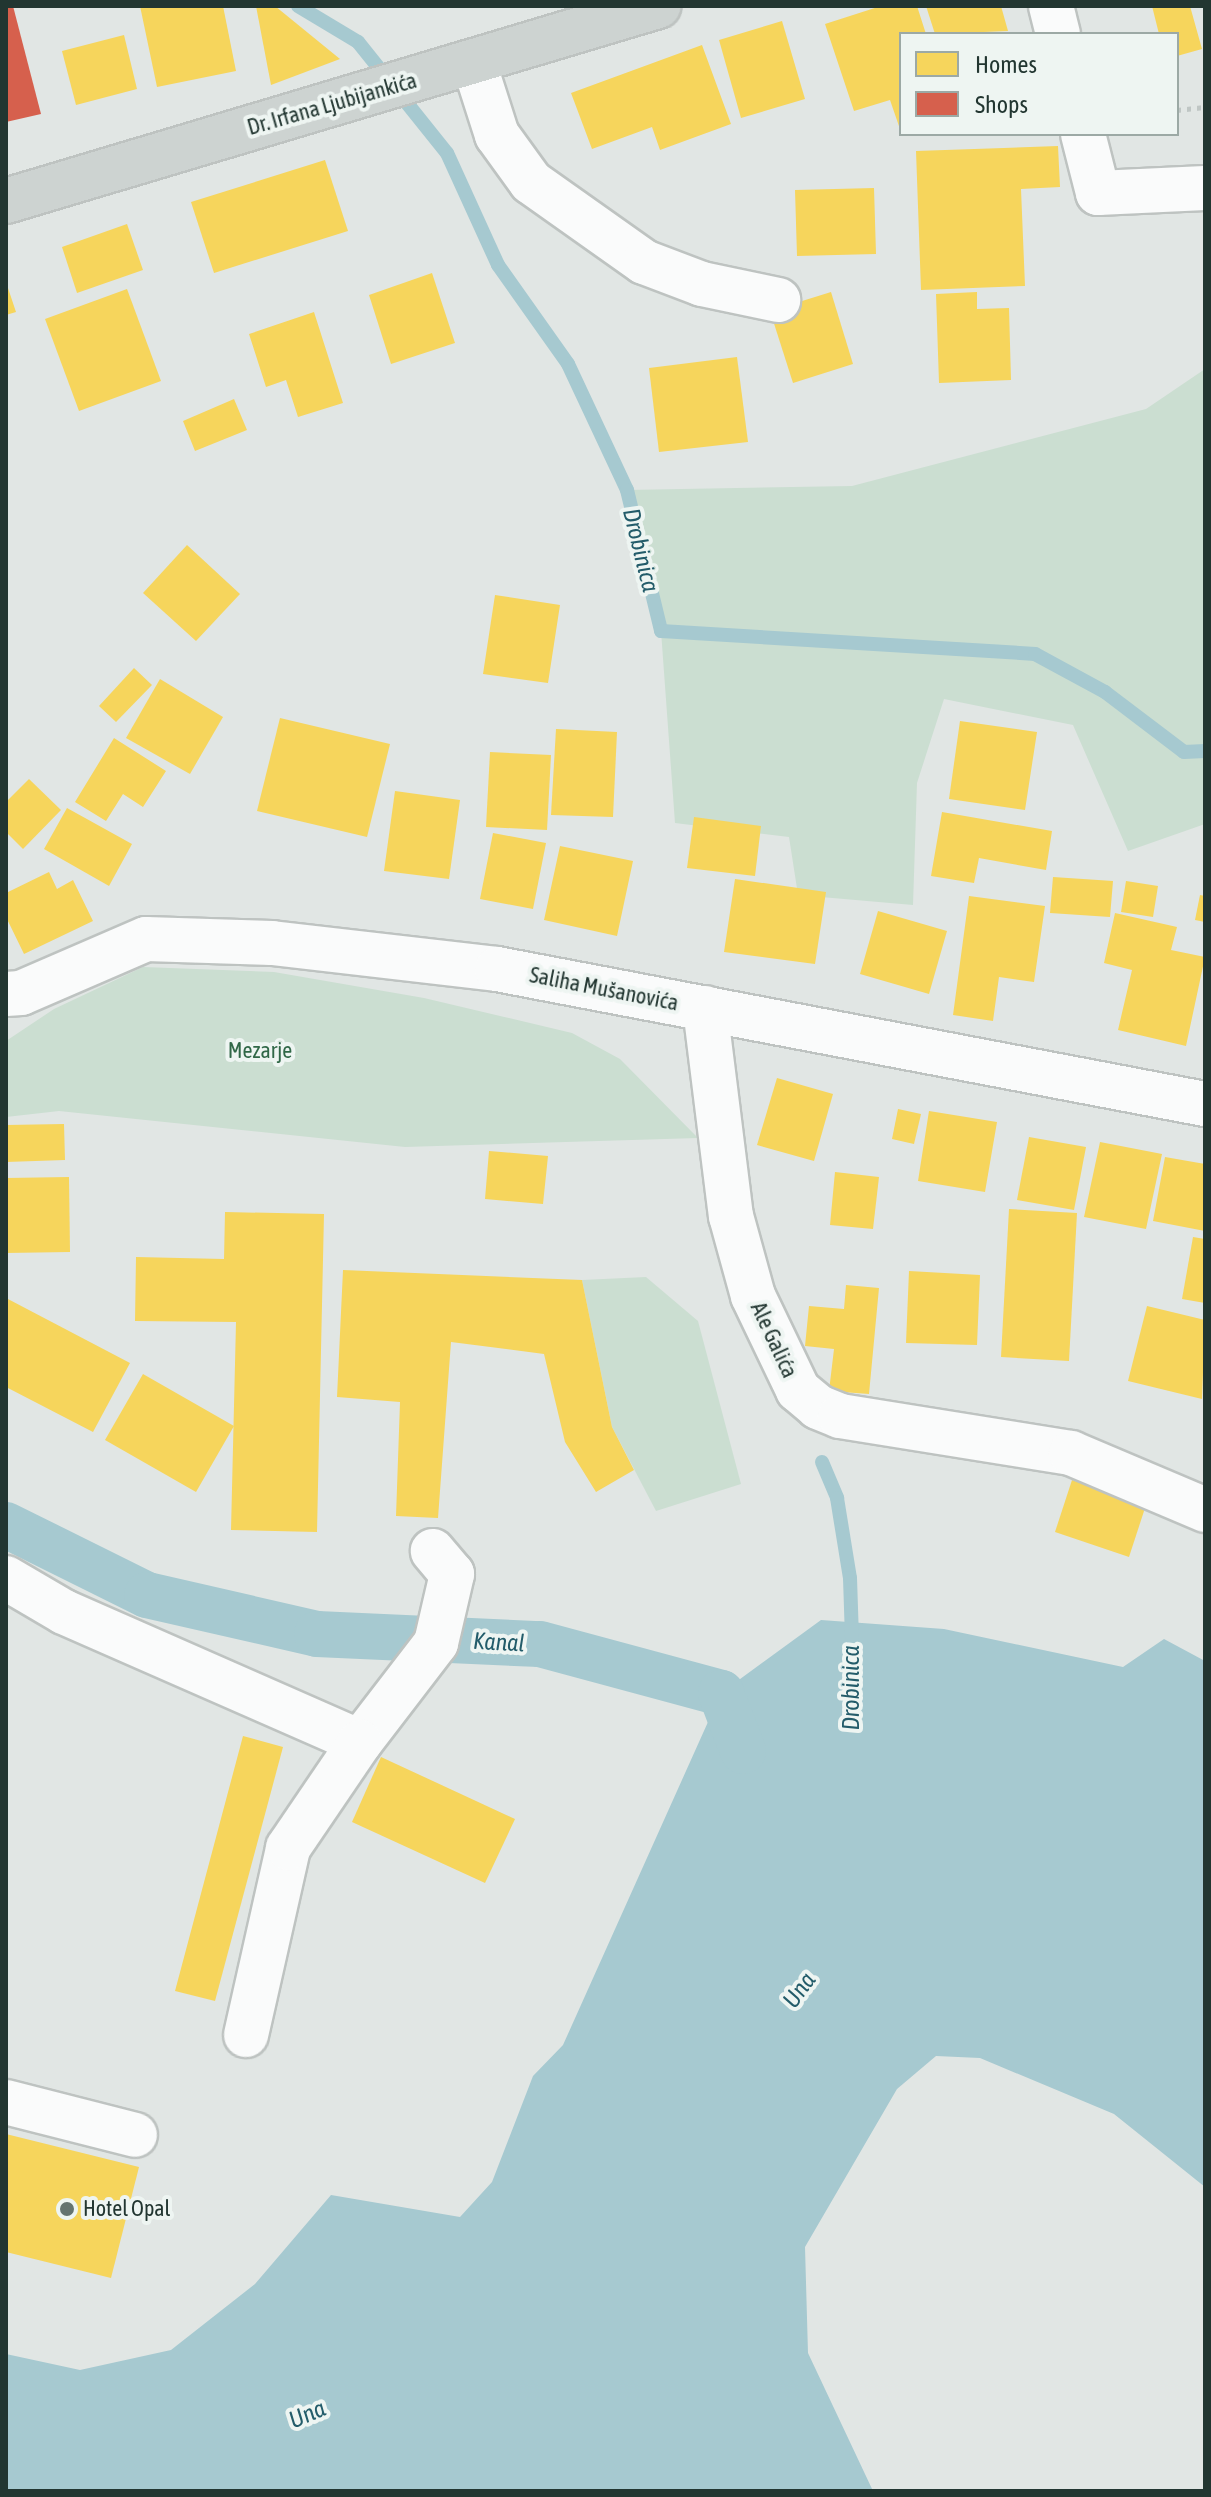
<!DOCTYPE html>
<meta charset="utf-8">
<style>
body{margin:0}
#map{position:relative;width:1211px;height:2497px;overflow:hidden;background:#e1e6e4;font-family:"Asap Condensed",sans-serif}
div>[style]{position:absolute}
.green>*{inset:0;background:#cbded1}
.water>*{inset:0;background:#a6c9d0}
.homes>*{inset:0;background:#f6d55c}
.shops>*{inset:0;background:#d6604d}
.stream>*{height:14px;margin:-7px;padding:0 7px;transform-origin:7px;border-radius:7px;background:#a6c9d0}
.canal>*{height:46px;margin:-23px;padding:0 23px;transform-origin:23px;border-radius:23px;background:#a6c9d0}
.path>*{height:5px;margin-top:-2.5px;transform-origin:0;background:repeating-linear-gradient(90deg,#bfc6c4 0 4px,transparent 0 10px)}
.roads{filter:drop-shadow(2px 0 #bec3c1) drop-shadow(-2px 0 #bec3c1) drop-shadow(0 2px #bec3c1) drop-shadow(0 -2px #bec3c1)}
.minor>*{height:44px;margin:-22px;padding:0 22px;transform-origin:22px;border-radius:22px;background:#fafbfb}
.major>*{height:44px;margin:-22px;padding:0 22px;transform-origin:22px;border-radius:22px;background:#cdd3d1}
.dots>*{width:22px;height:22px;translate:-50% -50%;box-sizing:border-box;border:4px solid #eef5f2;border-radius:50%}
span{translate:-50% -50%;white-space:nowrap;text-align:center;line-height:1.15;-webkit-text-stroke:8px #eef5f2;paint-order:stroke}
.street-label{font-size:22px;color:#223631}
.park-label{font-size:22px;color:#316848}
.poi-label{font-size:22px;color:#223631}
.left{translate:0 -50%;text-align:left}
.water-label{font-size:24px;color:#235c6a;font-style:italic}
.frame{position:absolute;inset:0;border:8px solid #223631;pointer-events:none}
.legend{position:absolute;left:899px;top:32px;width:280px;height:104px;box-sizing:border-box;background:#eef5f2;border:2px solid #9ca9a5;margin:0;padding:10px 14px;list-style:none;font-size:24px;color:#223631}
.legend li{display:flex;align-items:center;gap:16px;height:40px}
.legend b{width:40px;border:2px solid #9ca9a5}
</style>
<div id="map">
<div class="green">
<i style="clip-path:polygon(1205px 369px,1205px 824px,1128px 851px,1073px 725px,944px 699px,917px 783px,913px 905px,798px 895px,789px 837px,675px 823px,661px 631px,627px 490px,852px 486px,1146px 409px)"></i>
<i style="clip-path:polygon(143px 967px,274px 972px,424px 998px,572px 1033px,620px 1059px,698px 1138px,405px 1147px,59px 1111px,6px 1117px,6px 1041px,54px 1009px)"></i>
<i style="clip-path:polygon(646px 1277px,698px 1321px,741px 1484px,656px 1511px,612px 1427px,582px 1280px)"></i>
</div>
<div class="water">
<i style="clip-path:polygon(821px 1620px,944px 1629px,1123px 1667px,1164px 1639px,1205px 1661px,1205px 2187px,1114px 2114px,980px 2058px,936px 2056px,897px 2089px,805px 2247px,808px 2353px,873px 2491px,6px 2491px,6px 2354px,80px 2370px,171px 2350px,255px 2284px,331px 2195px,460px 2217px,492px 2182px,533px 2076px,563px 2045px,721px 1693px)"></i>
</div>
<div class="homes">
<i style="clip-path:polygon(140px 6px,223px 6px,236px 71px,157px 87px)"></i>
<i style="clip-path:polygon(256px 6px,275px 6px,340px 59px,271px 85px)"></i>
<i style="clip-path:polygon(881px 6px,917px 6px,926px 34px,901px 34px,901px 132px,890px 100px,854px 111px,825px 24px)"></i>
<i style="clip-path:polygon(926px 6px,1001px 6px,1008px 31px,935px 34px)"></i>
<i style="clip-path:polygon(1152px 6px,1190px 6px,1202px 49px,1177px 56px,1177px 34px,1159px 34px)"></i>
<i style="clip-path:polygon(782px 21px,805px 99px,741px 118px,719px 40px)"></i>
<i style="clip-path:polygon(124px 35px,137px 89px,76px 105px,62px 51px)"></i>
<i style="clip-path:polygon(702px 45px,731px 124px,660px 150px,652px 127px,592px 149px,571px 93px)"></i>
<i style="clip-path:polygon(1058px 146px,1060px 187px,1021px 189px,1025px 286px,921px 290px,916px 151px)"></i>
<i style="clip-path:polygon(325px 160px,348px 231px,214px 273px,191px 202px)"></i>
<i style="clip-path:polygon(874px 188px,876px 254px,797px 256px,795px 190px)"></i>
<i style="clip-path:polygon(127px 224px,143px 270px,77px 293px,62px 247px)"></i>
<i style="clip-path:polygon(432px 273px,455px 343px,391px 364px,369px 295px)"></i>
<i style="clip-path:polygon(6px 282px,16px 312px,6px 315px)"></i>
<i style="clip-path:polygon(127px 289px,161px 381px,79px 411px,45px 319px)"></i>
<i style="clip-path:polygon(831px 292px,853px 364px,793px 383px,770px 311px)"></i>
<i style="clip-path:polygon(977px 292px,977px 309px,1009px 308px,1011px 380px,939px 383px,936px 294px)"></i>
<i style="clip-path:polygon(314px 312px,343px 403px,298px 417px,286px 380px,266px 387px,249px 334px)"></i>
<i style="clip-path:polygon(737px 357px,748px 442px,659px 452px,649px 368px)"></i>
<i style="clip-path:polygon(234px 399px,247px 430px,195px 451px,183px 421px)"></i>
<i style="clip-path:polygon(187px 545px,240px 594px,196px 641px,143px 593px)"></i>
<i style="clip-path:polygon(495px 595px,560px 605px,548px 683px,483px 674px)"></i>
<i style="clip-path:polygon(134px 668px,152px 685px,116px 722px,99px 706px)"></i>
<i style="clip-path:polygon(160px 679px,223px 717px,190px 774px,126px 738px)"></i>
<i style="clip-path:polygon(280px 718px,390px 744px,367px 837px,257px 811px)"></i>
<i style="clip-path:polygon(960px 721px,1037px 732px,1025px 810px,949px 799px)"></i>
<i style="clip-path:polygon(556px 729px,617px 732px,613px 817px,551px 815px)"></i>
<i style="clip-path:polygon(114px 738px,166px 771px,143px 807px,123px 794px,106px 821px,75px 802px)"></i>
<i style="clip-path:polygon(490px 752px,551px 755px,547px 830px,486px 827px)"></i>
<i style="clip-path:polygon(29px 779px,61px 810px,23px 849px,6px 832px,6px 802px)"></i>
<i style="clip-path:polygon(395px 791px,460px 800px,449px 879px,384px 871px)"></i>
<i style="clip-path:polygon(67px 808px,132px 844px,109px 886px,44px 849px)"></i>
<i style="clip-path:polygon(942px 812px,1052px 831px,1046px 870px,979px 858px,974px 883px,931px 876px)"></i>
<i style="clip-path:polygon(694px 817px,761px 826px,755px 876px,687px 868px)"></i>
<i style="clip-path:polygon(493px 833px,546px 843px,533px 909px,480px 899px)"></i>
<i style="clip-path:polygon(560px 846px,633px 861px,617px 936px,544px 920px)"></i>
<i style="clip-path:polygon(49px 872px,57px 889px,73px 880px,93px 921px,24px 954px,6px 917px,6px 893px)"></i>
<i style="clip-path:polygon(1053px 877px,1113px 881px,1110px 917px,1050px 913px)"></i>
<i style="clip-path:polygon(735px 879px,826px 892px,815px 964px,724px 952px)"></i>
<i style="clip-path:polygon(1126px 881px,1158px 886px,1153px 917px,1121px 912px)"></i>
<i style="clip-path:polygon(1200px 895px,1205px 896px,1205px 922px,1195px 920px)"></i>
<i style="clip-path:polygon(969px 896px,1045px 906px,1034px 982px,999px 977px,993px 1021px,953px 1015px)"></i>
<i style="clip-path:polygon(878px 911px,947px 931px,929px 994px,860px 974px)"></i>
<i style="clip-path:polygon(1115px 913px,1177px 927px,1171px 950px,1205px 957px,1186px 1046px,1118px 1030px,1132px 970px,1104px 963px)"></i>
<i style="clip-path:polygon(777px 1078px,833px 1094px,814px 1161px,757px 1145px)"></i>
<i style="clip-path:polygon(898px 1109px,921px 1114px,914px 1144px,892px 1139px)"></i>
<i style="clip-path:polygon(929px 1111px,997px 1122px,985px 1192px,918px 1181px)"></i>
<i style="clip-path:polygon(64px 1124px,65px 1160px,6px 1162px,6px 1125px)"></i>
<i style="clip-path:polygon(1029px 1137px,1086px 1147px,1074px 1210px,1017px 1200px)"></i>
<i style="clip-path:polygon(1100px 1142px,1162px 1154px,1146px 1229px,1084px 1217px)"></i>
<i style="clip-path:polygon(489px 1151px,548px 1156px,543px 1204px,485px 1199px)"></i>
<i style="clip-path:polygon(1165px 1157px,1205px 1164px,1205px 1231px,1153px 1221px)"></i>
<i style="clip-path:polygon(835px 1172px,879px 1177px,873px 1229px,830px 1225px)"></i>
<i style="clip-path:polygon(69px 1177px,70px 1252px,6px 1253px,6px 1178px)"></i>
<i style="clip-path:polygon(1009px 1209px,1077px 1213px,1069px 1361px,1001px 1357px)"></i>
<i style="clip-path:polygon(225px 1212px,324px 1214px,317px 1532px,231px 1530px,236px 1322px,135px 1321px,136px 1257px,224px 1259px)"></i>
<i style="clip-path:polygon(1193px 1237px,1205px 1239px,1205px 1303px,1182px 1299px)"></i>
<i style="clip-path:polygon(343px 1270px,582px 1280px,612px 1427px,634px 1470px,596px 1492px,565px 1442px,544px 1354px,451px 1342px,438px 1518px,396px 1516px,400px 1402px,337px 1397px)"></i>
<i style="clip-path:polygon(909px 1271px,980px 1275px,977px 1345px,906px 1343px)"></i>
<i style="clip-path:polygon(846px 1285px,879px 1288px,869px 1394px,829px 1391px,834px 1349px,805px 1346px,809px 1306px,844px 1309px)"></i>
<i style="clip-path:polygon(6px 1298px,130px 1363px,93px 1432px,6px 1387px)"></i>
<i style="clip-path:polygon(1147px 1306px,1205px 1320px,1202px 1399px,1128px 1381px)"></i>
<i style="clip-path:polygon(143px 1374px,234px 1426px,196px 1492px,105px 1440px)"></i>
<i style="clip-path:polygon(1072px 1480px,1146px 1505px,1129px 1557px,1055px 1532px)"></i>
<i style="clip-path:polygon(243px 1736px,283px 1747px,215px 2001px,175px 1991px)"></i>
<i style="clip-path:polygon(381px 1757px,515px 1819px,485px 1883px,352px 1822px)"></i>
<i style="clip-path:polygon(6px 2134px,139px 2167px,111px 2278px,6px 2252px)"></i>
</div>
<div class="shops">
<i style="clip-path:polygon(6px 6px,13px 6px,41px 114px,6px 122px)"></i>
</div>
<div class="stream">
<i style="left:298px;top:6px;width:70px;rotate:31deg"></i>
<i style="left:358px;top:42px;width:142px;rotate:51.3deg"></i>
<i style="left:447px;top:153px;width:123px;rotate:65.5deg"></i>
<i style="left:498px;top:265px;width:121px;rotate:54.7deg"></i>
<i style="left:568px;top:364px;width:139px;rotate:64.9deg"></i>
<i style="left:627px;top:490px;width:145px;rotate:76.4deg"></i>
<i style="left:661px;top:631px;width:375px;rotate:3.5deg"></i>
<i style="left:1035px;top:654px;width:80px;rotate:28.5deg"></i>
<i style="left:1105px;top:692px;width:99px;rotate:37.2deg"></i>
<i style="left:1184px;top:752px;width:21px;rotate:-3deg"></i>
<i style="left:822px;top:1462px;width:39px;rotate:67deg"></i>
<i style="left:837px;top:1498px;width:81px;rotate:80.8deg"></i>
<i style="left:850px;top:1578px;width:59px;rotate:88.1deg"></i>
</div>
<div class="canal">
<i style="left:6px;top:1525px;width:157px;rotate:26.4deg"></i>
<i style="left:147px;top:1595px;width:174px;rotate:12.9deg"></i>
<i style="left:317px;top:1634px;width:223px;rotate:2.6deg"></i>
<i style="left:540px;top:1644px;width:188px;rotate:15.1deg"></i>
<i style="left:721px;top:1693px;width:62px;rotate:69.2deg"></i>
</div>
<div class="path">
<i style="left:1177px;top:110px;width:28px;rotate:-6deg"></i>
</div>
<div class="roads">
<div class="minor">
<i style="left:1051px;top:6px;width:29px;rotate:76deg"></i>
<i style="left:474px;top:63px;width:76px;rotate:72.3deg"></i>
<i style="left:497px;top:135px;width:58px;rotate:54.1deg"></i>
<i style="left:531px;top:182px;width:138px;rotate:35.3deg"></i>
<i style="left:644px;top:262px;width:62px;rotate:20.8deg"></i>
<i style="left:702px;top:284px;width:78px;rotate:11.9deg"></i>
<i style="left:1083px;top:134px;width:61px;rotate:75.7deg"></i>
<i style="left:1098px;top:193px;width:107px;rotate:-2.7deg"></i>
<i style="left:6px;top:994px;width:15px;rotate:-4deg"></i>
<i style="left:21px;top:993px;width:136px;rotate:-23.4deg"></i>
<i style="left:146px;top:939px;width:126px;rotate:1.8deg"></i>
<i style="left:272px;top:943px;width:226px;rotate:6.6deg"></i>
<i style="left:497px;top:969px;width:721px;rotate:10.8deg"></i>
<i style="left:705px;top:1008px;width:210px;rotate:82.9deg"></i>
<i style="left:731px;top:1216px;width:83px;rotate:74.6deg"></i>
<i style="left:753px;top:1296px;width:104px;rotate:64.4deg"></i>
<i style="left:798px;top:1390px;width:26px;rotate:40deg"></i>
<i style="left:818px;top:1407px;width:24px;rotate:22deg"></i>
<i style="left:840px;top:1416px;width:234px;rotate:9.1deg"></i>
<i style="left:1071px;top:1453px;width:146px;rotate:23deg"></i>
<i style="left:6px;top:1578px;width:67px;rotate:30.4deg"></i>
<i style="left:64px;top:1612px;width:323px;rotate:23.7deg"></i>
<i style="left:360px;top:1742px;width:125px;rotate:-52.5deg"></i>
<i style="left:436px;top:1643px;width:71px;rotate:-76.9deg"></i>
<i style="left:452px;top:1574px;width:30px;rotate:-130deg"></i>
<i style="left:246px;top:2035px;width:192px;rotate:-77.3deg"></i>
<i style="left:288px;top:1848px;width:128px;rotate:-55.8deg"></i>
<i style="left:6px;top:2102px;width:133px;rotate:14.3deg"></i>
</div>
<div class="major">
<i style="left:6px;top:201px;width:681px;rotate:-16.65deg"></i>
</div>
</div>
<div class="dots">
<i style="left:67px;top:2209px;background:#657470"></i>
</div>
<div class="street-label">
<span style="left:332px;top:104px;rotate:-16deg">Dr. Irfana Ljubijankića</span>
<span style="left:604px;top:989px;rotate:11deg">Saliha Mušanovića</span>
<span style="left:774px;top:1340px;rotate:65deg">Ale Galića</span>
</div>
<div class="park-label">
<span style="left:260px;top:1051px">Mezarje</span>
</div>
<div class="poi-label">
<span class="left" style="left:83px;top:2209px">Hotel Opal</span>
</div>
<div class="water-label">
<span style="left:641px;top:550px;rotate:76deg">Drobinica</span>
<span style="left:499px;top:1642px;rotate:3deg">Kanal</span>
<span style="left:851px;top:1688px;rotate:-90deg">Drobinica</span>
<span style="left:799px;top:1990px;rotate:-54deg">Una</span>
<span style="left:307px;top:2414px;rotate:-23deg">Una</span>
</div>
<div class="frame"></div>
<ul class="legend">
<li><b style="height:22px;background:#f6d55c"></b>Homes</li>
<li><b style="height:22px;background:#d6604d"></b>Shops</li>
</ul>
</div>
